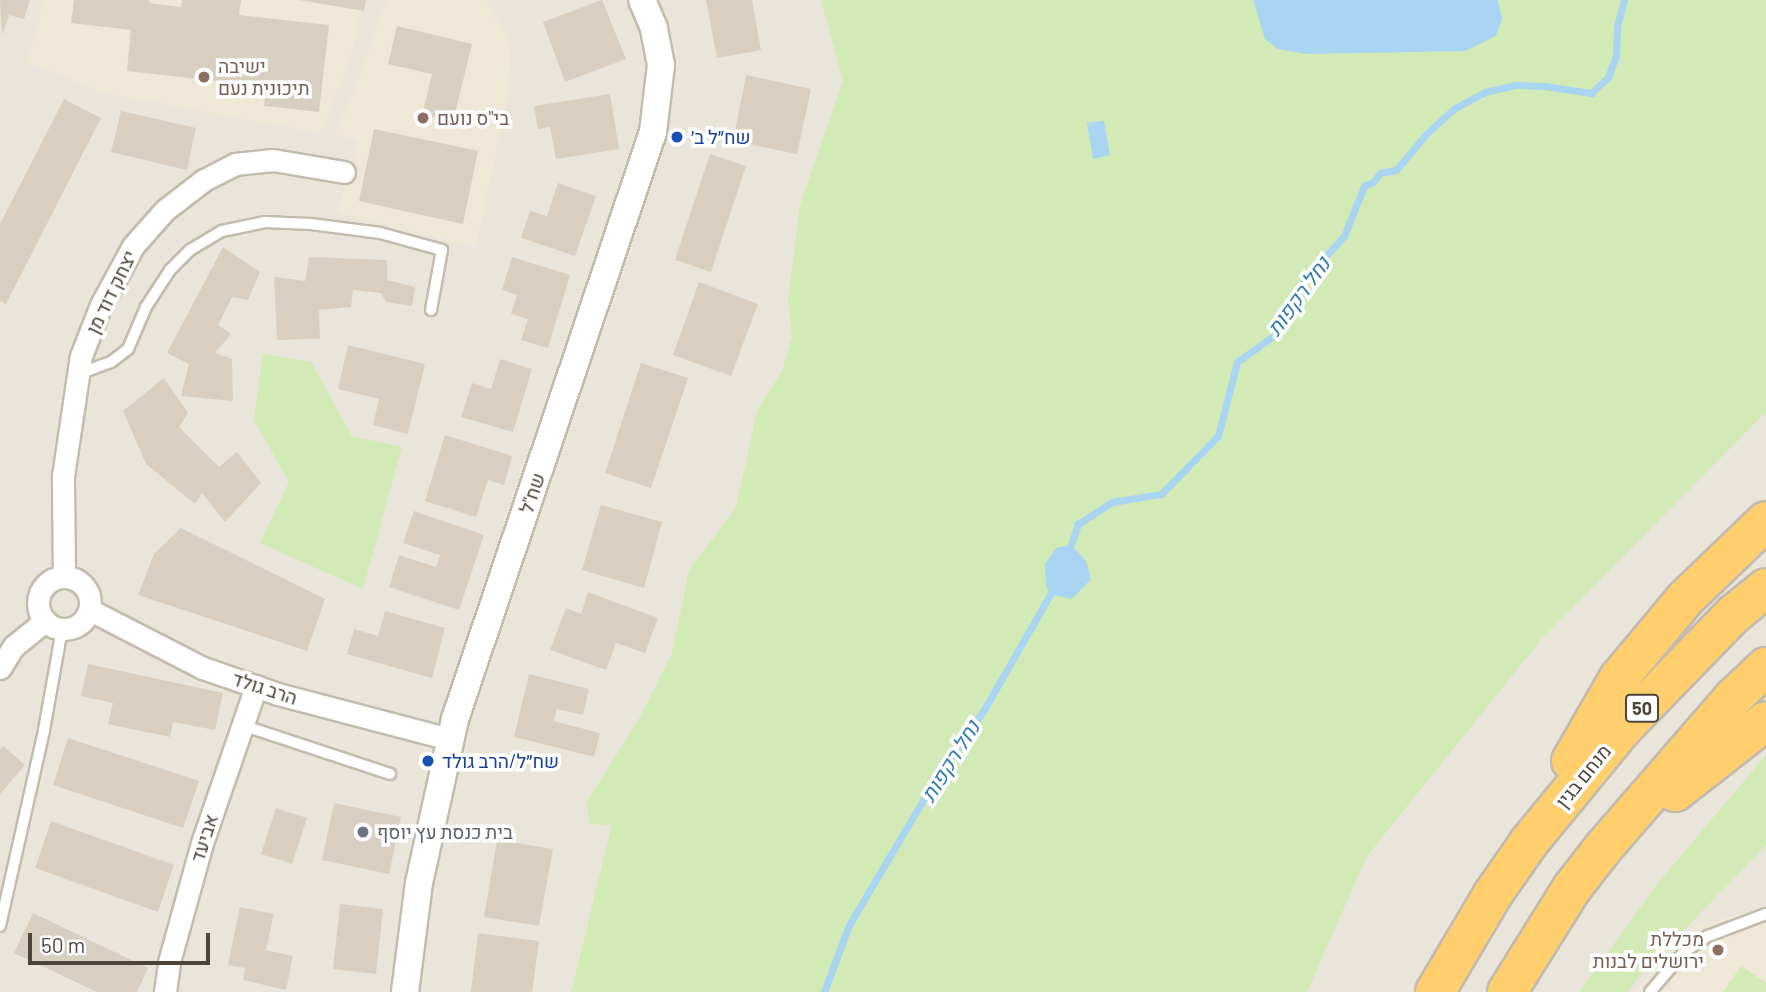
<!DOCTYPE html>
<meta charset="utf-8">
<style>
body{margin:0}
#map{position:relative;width:1766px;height:992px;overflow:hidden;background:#f6f3ec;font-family:Barlow,Heebo,sans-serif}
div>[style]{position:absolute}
.residential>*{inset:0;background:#eae5da}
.education>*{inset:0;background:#efe8d6}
.green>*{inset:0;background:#d2eab5}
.water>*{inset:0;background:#a9d4f2}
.stream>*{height:7px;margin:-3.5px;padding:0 3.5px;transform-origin:3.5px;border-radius:3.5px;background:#a9d4f2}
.building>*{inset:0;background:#d8cfc1}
.roads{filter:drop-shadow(2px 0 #c2bbae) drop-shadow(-2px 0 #c2bbae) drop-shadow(0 2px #c2bbae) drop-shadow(0 -2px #c2bbae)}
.service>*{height:10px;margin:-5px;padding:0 5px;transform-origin:5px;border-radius:5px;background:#fff}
.minor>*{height:21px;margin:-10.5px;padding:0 10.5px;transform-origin:10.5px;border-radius:10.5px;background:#fff}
.minor>.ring{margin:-10.5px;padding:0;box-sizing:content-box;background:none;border:21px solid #fff;border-radius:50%}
.tertiary>*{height:26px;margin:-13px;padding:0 13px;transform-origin:13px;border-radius:13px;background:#fff}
.motorway>*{height:38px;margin:-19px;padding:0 19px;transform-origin:19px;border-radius:19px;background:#ffcf6e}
.dots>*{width:19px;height:19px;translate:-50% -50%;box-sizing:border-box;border:4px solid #fff;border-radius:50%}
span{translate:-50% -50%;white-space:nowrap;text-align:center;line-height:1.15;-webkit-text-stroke:7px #fff;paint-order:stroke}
.shield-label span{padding:2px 5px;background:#fff;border:2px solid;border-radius:5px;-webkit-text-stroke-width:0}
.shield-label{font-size:18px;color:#4b4439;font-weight:700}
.education-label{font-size:19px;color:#785e54}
.left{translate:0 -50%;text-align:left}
.right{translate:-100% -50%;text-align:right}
.transit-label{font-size:19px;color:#164399}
.street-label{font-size:19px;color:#4b4439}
.worship-label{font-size:19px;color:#5b616d}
.water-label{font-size:21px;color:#2e7ab2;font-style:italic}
.scale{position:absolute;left:28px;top:933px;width:182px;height:32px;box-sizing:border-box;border:4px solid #4b4439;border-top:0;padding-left:9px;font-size:21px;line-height:24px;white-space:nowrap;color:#4b4439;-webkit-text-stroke:5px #fff;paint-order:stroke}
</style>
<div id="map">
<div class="residential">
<i style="clip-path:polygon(0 0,1766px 0,1766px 992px,0 992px)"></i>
</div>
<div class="education">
<i style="clip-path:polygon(44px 0,363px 0,351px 58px,320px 133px,104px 93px,28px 62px)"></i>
<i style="clip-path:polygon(387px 0,485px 0,511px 42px,508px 96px,476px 247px,337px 213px,359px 140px,334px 134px,350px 102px)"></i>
<i style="clip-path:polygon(1766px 907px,1766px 992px,1633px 992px,1694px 926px)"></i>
</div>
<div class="green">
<i style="clip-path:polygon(821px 0,1766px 0,1766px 412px,1541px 640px,1367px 856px,1307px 992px,571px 992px,612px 825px,589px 824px,587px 802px,641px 715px,672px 653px,689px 570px,736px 508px,757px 411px,782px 371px,792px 337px,788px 300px,800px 205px,843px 81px)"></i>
<i style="clip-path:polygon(263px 354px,311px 362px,352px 436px,402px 447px,363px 589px,260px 543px,289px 482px,254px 420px)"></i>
<i style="clip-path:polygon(1766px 755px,1766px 846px,1644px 971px,1628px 992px,1579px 992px,1658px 883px)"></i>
<i style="clip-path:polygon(1741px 966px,1766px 983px,1766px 992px,1723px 992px)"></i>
</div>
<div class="water">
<i style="clip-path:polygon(1253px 0,1498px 0,1502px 19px,1496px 36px,1465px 51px,1305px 54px,1278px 49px,1265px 39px)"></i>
<i style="clip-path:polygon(1104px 121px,1110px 155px,1093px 159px,1087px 123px)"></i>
<i style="clip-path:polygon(1065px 546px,1076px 550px,1086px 561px,1091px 579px,1072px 599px,1049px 594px,1046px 584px,1045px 564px,1056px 548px)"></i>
</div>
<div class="stream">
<i style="left:1067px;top:556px;width:34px;rotate:-71deg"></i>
<i style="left:1078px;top:524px;width:40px;rotate:-32.9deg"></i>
<i style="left:1112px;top:502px;width:50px;rotate:-9.3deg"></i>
<i style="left:1161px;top:494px;width:81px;rotate:-45.5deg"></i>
<i style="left:1218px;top:436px;width:76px;rotate:-75.6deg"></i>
<i style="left:1237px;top:362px;width:44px;rotate:-35.8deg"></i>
<i style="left:1273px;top:336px;width:69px;rotate:-60.5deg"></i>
<i style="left:1307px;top:276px;width:54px;rotate:-47.2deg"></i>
<i style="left:1344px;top:236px;width:54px;rotate:-68.2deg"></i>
<i style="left:1364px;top:186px;width:10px;rotate:-24deg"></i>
<i style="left:1373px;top:182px;width:11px;rotate:-52deg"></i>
<i style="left:1380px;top:173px;width:16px;rotate:-11deg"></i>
<i style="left:1396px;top:170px;width:47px;rotate:-50.2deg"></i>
<i style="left:1426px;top:134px;width:39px;rotate:-42deg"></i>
<i style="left:1455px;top:108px;width:34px;rotate:-28deg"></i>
<i style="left:1485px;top:92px;width:32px;rotate:-13deg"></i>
<i style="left:1516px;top:85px;width:29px;rotate:2deg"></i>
<i style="left:1545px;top:86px;width:47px;rotate:8.7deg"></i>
<i style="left:1591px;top:93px;width:23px;rotate:-43deg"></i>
<i style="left:1608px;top:77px;width:22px;rotate:-69deg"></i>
<i style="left:1616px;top:56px;width:30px;rotate:-88deg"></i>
<i style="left:1617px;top:26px;width:27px;rotate:-75deg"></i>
<i style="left:824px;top:992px;width:72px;rotate:-69.5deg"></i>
<i style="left:849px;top:925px;width:161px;rotate:-59.3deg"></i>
<i style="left:931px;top:787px;width:96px;rotate:-55.6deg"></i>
<i style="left:985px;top:708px;width:141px;rotate:-60.2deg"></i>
</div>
<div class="building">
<i style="clip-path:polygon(0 0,30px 0,24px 19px,9px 15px,2px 35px)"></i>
<i style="clip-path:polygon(74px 0,149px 0,149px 3px,181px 7px,182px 0,241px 0,239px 15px,329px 25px,319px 112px,264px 106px,266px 87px,127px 71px,131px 30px,71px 23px)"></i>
<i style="clip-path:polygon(299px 0,366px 0,364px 11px)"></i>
<i style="clip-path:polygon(602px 0,626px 59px,565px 82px,543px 22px)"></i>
<i style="clip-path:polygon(706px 0,752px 0,761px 50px,717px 58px)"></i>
<i style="clip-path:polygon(397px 26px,472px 44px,453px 122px,422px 115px,432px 74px,388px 64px)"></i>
<i style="clip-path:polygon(746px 75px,811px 89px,797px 154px,733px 141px)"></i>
<i style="clip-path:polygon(610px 94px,619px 149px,556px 159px,550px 127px,538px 129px,534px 106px)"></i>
<i style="clip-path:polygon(64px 99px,101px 118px,6px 304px,0 301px,0 224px)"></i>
<i style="clip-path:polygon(121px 111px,196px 128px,187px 170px,111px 152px)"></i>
<i style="clip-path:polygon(374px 129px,478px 151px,463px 224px,359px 201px)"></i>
<i style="clip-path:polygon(710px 154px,746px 166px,711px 272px,675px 260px)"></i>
<i style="clip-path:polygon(558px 183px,596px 196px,575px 256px,521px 238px,530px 211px,547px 216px)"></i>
<i style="clip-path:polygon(223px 247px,260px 272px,248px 300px,232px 297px,218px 325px,231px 334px,215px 353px,232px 359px,233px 401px,181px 396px,189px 364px,167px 353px)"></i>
<i style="clip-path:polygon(309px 257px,387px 260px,387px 280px,415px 287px,412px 306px,386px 302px,381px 293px,353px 290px,351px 307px,319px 310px,320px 339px,277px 340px,274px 277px,305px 281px)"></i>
<i style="clip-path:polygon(512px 257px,570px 275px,548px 348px,521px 340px,528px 319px,511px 314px,517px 295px,502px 290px)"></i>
<i style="clip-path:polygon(699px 282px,758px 304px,731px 376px,673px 355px)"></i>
<i style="clip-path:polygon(348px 345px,425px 364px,408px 434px,373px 425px,379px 399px,338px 389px)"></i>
<i style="clip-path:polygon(500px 359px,532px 369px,513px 432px,461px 417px,472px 383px,491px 389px)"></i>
<i style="clip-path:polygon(641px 363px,688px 378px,651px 488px,605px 473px)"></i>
<i style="clip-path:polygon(164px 378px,188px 413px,179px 427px,219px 467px,237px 452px,261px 483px,225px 522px,202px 493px,195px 504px,146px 464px,123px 411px)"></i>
<i style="clip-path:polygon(445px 435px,512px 456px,504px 485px,488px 480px,476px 517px,425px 501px)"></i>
<i style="clip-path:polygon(601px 505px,662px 522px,644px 588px,582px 570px)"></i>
<i style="clip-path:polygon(414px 511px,484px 535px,459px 610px,389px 587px,399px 555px,436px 567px,440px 555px,403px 543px)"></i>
<i style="clip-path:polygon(181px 528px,325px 599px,307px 651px,138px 595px,154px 554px)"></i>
<i style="clip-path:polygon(588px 592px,658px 618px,645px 653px,616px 643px,606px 670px,550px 650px,566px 608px,581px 614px)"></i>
<i style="clip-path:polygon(385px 611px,445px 628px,432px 678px,347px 654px,354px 629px,378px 636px)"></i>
<i style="clip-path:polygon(88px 664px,223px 693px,215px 730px,173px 722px,170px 737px,108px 724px,113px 703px,81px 696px)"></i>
<i style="clip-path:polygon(529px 674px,589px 689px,583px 715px,557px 709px,554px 721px,600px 733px,594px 757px,514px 737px)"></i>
<i style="clip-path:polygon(68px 738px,199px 781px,183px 828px,53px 785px)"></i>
<i style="clip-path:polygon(3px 746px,25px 765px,0 794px,0 750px)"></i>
<i style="clip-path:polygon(334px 803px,401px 817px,389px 874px,322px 860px)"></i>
<i style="clip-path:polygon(276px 808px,307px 818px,292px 864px,261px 854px)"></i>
<i style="clip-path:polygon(51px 821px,174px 865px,158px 912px,35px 868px)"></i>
<i style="clip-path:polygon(497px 840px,553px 849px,539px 926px,484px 917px)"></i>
<i style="clip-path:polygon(340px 904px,383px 909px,376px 974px,333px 969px)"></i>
<i style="clip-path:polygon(240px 907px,274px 914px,266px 950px,293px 956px,286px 990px,243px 980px,245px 968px,228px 965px)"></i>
<i style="clip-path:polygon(33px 913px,148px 968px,137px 992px,97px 992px,14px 953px)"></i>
<i style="clip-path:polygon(478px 933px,539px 941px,532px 992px,471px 992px)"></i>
</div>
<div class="roads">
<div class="service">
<i style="left:78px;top:374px;width:35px;rotate:-20deg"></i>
<i style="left:111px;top:362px;width:21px;rotate:-37deg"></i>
<i style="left:128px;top:349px;width:46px;rotate:-66.8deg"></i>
<i style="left:146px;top:307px;width:44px;rotate:-57deg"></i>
<i style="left:170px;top:270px;width:28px;rotate:-45deg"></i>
<i style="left:190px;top:250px;width:37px;rotate:-31deg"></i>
<i style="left:222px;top:231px;width:44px;rotate:-11.8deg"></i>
<i style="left:265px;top:222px;width:46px;rotate:2.5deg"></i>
<i style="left:311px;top:224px;width:70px;rotate:7.4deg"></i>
<i style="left:380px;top:233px;width:64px;rotate:15.3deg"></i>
<i style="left:442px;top:250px;width:61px;rotate:100.4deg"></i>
<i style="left:242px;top:725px;width:156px;rotate:18.3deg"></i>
<i style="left:0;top:926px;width:201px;rotate:-77.3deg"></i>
<i style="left:44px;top:730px;width:103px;rotate:-79.9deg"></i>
<i style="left:1650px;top:992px;width:52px;rotate:-49.6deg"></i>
<i style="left:1684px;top:952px;width:29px;rotate:-34deg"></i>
<i style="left:1708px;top:936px;width:62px;rotate:-20.8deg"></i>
</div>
<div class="minor">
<i class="ring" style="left:38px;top:577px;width:31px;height:31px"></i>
<i style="left:64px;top:577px;width:101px;rotate:-90.6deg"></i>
<i style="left:63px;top:476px;width:121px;rotate:-81.5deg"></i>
<i style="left:81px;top:356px;width:55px;rotate:-68.6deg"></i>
<i style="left:101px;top:305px;width:67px;rotate:-61.5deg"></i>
<i style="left:133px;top:246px;width:48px;rotate:-48.4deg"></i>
<i style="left:165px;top:210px;width:49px;rotate:-37.6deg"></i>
<i style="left:204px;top:180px;width:35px;rotate:-27deg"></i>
<i style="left:235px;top:164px;width:38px;rotate:-6deg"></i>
<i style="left:273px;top:160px;width:72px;rotate:9.6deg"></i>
<i style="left:90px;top:610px;width:127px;rotate:27.2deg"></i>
<i style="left:203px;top:668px;width:79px;rotate:19.1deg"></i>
<i style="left:278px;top:694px;width:178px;rotate:14.7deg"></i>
<i style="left:0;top:668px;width:26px;rotate:-58deg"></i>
<i style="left:14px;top:646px;width:40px;rotate:-39deg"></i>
<i style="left:165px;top:992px;width:30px;rotate:-82deg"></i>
<i style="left:169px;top:962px;width:123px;rotate:-74.5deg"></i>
<i style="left:202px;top:843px;width:166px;rotate:-71deg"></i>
</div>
<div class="tertiary">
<i style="left:405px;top:992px;width:110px;rotate:-82.7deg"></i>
<i style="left:419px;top:883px;width:168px;rotate:-77.6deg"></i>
<i style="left:455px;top:719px;width:619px;rotate:-71.36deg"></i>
<i style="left:653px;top:132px;width:67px;rotate:-83.2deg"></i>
<i style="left:661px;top:65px;width:38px;rotate:-101deg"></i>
<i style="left:654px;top:28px;width:30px;rotate:-113deg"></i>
</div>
<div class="motorway">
<i style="left:1571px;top:761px;width:96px;rotate:-60deg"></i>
<i style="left:1619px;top:678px;width:103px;rotate:-50.1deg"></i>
<i style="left:1685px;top:599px;width:112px;rotate:-43.9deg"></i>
<i style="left:1675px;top:792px;width:115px;rotate:-38deg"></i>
<i style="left:1435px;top:992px;width:114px;rotate:-59.4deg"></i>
<i style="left:1493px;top:894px;width:65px;rotate:-55.1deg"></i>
<i style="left:1530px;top:841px;width:145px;rotate:-50.6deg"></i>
<i style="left:1622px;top:729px;width:161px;rotate:-45.8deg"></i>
<i style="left:1734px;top:614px;width:41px;rotate:-39.1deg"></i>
<i style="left:1507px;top:992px;width:123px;rotate:-58deg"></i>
<i style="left:1572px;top:888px;width:52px;rotate:-52deg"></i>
<i style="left:1604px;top:847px;width:198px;rotate:-49.1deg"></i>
<i style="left:1734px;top:697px;width:44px;rotate:-43.2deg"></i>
</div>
</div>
<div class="dots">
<i style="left:204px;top:77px;background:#8d6e63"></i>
<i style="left:423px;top:118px;background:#8d6e63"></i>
<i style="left:677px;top:137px;background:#1a4fb4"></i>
<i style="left:428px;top:761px;background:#1a4fb4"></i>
<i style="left:363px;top:832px;background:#6b7280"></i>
<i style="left:1718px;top:950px;background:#8d6e63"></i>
</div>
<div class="shield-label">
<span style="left:1642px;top:708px">50</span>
</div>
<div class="education-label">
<span class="left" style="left:218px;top:77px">ישיבה<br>תיכונית נעם</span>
<span class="left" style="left:437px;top:118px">בי"ס נועם</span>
<span class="right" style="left:1704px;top:950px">מכללת<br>ירושלים לבנות</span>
</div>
<div class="transit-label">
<span class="left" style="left:691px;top:137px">שח״ל ב׳</span>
<span class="left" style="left:442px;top:761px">שח״ל/הרב גולד</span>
</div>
<div class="street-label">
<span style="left:111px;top:292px;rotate:-64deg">יצחק דוד מן</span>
<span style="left:532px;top:493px;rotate:-71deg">שח"ל</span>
<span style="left:265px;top:688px;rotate:18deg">הרב גולד</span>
<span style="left:1583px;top:776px;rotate:-51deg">מנחם בגין</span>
<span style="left:204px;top:838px;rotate:-72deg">אביעד</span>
</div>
<div class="worship-label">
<span class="left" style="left:377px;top:832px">בית כנסת עץ יוסף</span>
</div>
<div class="water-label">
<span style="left:1298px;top:296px;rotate:-54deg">נחל רקפות</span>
<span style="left:950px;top:761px;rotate:-58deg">נחל רקפות</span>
</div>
<div class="scale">50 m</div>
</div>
